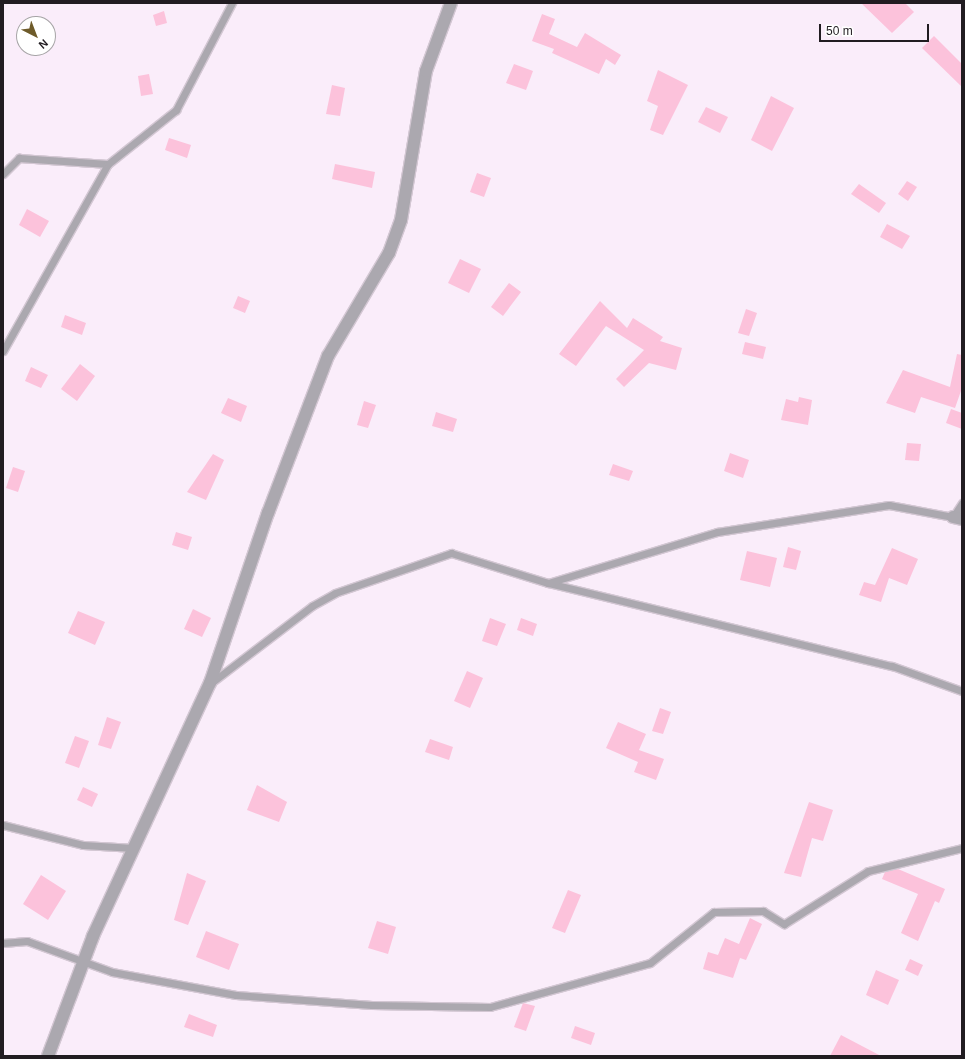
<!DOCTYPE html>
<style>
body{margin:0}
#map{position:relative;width:965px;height:1059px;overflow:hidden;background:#faedfa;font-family:Helvetica,sans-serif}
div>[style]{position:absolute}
.building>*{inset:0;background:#fcc2db}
.roads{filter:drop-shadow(1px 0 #d3c7d3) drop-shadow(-1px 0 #d3c7d3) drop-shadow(0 1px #d3c7d3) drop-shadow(0 -1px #d3c7d3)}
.service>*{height:7px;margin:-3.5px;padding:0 3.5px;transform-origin:3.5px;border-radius:3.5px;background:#aba8af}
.minor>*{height:12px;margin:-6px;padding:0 6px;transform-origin:6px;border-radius:6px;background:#aba8af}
span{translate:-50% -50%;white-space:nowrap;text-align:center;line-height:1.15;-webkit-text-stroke:3px #fff;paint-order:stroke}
.frame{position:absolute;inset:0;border:4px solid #211c21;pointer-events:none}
.north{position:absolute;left:16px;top:16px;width:40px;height:40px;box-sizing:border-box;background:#fff;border:1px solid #a6a4a6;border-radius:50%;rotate:138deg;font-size:11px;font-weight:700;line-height:16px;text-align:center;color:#211c21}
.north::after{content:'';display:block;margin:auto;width:14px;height:18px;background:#6e5b2a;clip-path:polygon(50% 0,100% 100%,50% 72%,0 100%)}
.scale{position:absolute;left:819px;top:24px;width:110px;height:18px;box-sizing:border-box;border:2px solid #211c21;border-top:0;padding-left:5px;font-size:12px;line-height:14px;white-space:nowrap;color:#211c21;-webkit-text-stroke:3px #fff;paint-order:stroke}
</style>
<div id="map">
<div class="building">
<i style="clip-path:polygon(861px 3px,905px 3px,914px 12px,892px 33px)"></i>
<i style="clip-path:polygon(164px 11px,167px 23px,156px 26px,153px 15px)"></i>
<i style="clip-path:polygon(542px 14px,555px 19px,549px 34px,577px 47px,585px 33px,621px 55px,615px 65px,606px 59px,599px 74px,552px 53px,554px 49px,532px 41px)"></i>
<i style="clip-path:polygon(934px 36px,962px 64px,962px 87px,922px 48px)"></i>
<i style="clip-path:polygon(514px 64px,533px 71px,526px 90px,506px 83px)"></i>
<i style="clip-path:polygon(658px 70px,688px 85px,663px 135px,650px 130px,658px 106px,647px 101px)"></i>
<i style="clip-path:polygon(149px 74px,153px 94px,141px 96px,138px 76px)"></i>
<i style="clip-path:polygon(332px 85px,345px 88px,340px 116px,326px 114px)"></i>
<i style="clip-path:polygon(771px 96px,794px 108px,772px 151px,751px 140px)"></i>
<i style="clip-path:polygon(706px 107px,728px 117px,720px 133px,698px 122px)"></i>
<i style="clip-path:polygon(169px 138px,191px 145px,187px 158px,165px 150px)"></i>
<i style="clip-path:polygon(335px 164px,375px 172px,372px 188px,332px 179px)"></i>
<i style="clip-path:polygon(477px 173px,491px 178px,484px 197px,470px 192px)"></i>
<i style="clip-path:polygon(907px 181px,917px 187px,908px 201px,898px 194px)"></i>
<i style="clip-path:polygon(859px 184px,886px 203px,879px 213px,851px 194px)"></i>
<i style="clip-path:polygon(27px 209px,49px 221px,40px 237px,19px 225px)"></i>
<i style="clip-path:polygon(887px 224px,910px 236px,902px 249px,880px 237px)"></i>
<i style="clip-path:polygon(460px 259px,481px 269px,469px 293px,448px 283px)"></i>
<i style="clip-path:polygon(509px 283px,521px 292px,503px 316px,491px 307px)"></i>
<i style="clip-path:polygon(238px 296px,250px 301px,245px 313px,233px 308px)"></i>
<i style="clip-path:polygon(600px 301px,627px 328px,633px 318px,663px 337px,660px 341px,682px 348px,676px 370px,649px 363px,624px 387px,616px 379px,644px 350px,606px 326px,576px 366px,559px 354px)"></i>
<i style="clip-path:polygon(746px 309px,757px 313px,749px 336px,738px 333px)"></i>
<i style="clip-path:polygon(65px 315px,86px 323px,82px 335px,61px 327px)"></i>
<i style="clip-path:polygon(745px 342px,766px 347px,763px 359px,742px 354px)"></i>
<i style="clip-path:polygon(957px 354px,962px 355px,962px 388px,955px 408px,921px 397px,915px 413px,886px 403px,903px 370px,950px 387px)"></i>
<i style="clip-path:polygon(80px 364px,95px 376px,77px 401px,61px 389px)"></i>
<i style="clip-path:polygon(31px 367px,48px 375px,41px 388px,25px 381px)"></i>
<i style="clip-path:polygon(799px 397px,812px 400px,808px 425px,781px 420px,786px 399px,798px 402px)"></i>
<i style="clip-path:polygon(228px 398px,247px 406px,241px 422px,221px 413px)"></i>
<i style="clip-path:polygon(364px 401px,376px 405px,368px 428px,357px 425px)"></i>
<i style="clip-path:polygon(951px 409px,962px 413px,962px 429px,946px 423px)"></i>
<i style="clip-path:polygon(436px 412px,457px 419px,453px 432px,432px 426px)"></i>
<i style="clip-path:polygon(907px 443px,921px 444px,919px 461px,905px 460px)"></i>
<i style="clip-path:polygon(730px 453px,749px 460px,743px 478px,724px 471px)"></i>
<i style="clip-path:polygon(213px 454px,224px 460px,206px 500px,187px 492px)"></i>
<i style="clip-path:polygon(613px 464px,633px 471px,629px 481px,609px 475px)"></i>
<i style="clip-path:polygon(13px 467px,25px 471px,18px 492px,6px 488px)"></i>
<i style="clip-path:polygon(176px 532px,192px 537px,188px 550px,172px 545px)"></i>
<i style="clip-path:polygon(788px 547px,801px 551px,796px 570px,783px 567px)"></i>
<i style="clip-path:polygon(892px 548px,918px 559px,907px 585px,889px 578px,881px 602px,859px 595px,864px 582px,875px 585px)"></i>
<i style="clip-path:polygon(747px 551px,777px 558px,770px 587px,740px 580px)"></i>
<i style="clip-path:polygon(193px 609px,211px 618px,202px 637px,184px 629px)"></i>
<i style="clip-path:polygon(78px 611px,105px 622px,95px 645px,68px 633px)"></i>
<i style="clip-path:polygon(490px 618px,506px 624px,497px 646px,482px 641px)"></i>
<i style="clip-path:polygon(521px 618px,537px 624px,533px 636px,517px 630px)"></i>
<i style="clip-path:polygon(467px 671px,483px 678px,470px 708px,454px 701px)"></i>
<i style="clip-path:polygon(660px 708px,671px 712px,663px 734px,652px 731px)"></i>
<i style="clip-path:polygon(107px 717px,121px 722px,111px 749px,98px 745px)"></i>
<i style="clip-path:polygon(618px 722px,646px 734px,639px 750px,664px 759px,656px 780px,634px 772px,638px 762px,606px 748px)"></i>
<i style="clip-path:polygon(75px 736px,89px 741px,79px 768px,65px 763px)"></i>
<i style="clip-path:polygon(430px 739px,453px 747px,449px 760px,425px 752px)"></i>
<i style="clip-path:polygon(257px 785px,287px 802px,279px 822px,247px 810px)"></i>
<i style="clip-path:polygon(83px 787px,98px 794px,92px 807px,77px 800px)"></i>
<i style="clip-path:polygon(809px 802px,833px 810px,823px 841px,812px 838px,801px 877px,784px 873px)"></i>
<i style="clip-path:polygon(898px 869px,945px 889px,939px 903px,935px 901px,918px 941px,901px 933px,918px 894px,882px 879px,885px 872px)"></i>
<i style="clip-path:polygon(187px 873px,206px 881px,188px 925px,174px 920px)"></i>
<i style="clip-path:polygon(41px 875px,66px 891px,48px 920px,23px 904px)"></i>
<i style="clip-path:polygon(568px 890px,581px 895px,565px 933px,552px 928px)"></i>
<i style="clip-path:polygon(750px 918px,762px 924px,746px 960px,740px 958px,733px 978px,703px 969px,708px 952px,718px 955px,725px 938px,739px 944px)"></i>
<i style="clip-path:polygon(377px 921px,396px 927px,388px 954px,368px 948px)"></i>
<i style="clip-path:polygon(206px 931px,239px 944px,229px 970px,196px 957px)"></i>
<i style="clip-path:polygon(910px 959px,923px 965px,918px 976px,905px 970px)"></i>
<i style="clip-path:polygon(876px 970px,899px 980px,888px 1005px,866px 995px)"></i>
<i style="clip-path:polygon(523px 1003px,535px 1006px,526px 1031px,514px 1027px)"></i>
<i style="clip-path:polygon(189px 1014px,217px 1025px,213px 1037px,184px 1027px)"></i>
<i style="clip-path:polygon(575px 1026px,595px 1033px,591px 1045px,571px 1038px)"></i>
<i style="clip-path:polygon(841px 1035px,881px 1056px,830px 1056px)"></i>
</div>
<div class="roads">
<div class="service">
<i style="left:3px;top:174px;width:23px;rotate:-45deg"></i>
<i style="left:19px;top:158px;width:89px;rotate:3.9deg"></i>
<i style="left:3px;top:351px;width:214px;rotate:-60.7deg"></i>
<i style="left:108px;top:164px;width:87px;rotate:-38.5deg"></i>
<i style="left:176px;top:110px;width:121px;rotate:-62.4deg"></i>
<i style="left:548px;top:583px;width:354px;rotate:13.6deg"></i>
<i style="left:892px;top:666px;width:74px;rotate:19.7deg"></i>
<i style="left:211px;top:683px;width:127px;rotate:-37.3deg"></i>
<i style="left:312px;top:606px;width:26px;rotate:-29deg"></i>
<i style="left:335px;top:593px;width:123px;rotate:-19deg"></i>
<i style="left:451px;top:553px;width:102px;rotate:17.2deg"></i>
<i style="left:548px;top:583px;width:177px;rotate:-16.8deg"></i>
<i style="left:717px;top:532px;width:174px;rotate:-8.9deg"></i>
<i style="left:889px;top:505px;width:65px;rotate:10.6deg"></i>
<i style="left:953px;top:517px;width:17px;rotate:-57deg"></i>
<i style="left:3px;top:825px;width:82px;rotate:14deg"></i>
<i style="left:83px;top:845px;width:51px;rotate:3.4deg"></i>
<i style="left:3px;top:943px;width:24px;rotate:-5deg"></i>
<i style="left:27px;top:941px;width:90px;rotate:20deg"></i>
<i style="left:112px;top:972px;width:126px;rotate:10.5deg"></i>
<i style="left:236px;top:995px;width:136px;rotate:4.2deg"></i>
<i style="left:372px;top:1005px;width:118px;rotate:1deg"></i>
<i style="left:490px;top:1007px;width:166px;rotate:-15.4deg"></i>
<i style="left:650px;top:963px;width:82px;rotate:-38.6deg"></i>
<i style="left:714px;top:912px;width:49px;rotate:-1.2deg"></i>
<i style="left:763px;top:911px;width:25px;rotate:32deg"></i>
<i style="left:784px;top:924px;width:99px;rotate:-32.2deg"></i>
<i style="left:868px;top:871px;width:97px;rotate:-13.7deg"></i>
</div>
<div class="minor">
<i style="left:953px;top:517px;width:9px;rotate:13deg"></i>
<i style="left:48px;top:1056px;width:128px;rotate:-69.4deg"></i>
<i style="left:93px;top:936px;width:279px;rotate:-65.2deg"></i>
<i style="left:210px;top:683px;width:180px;rotate:-71.2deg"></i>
<i style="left:268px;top:513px;width:168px;rotate:-69.1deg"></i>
<i style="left:328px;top:356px;width:120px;rotate:-59.4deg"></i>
<i style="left:389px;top:253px;width:35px;rotate:-70deg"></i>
<i style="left:401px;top:220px;width:151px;rotate:-80.5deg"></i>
<i style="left:426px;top:71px;width:72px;rotate:-69.8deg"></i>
</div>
</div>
<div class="frame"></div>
<div class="north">N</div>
<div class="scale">50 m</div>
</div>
